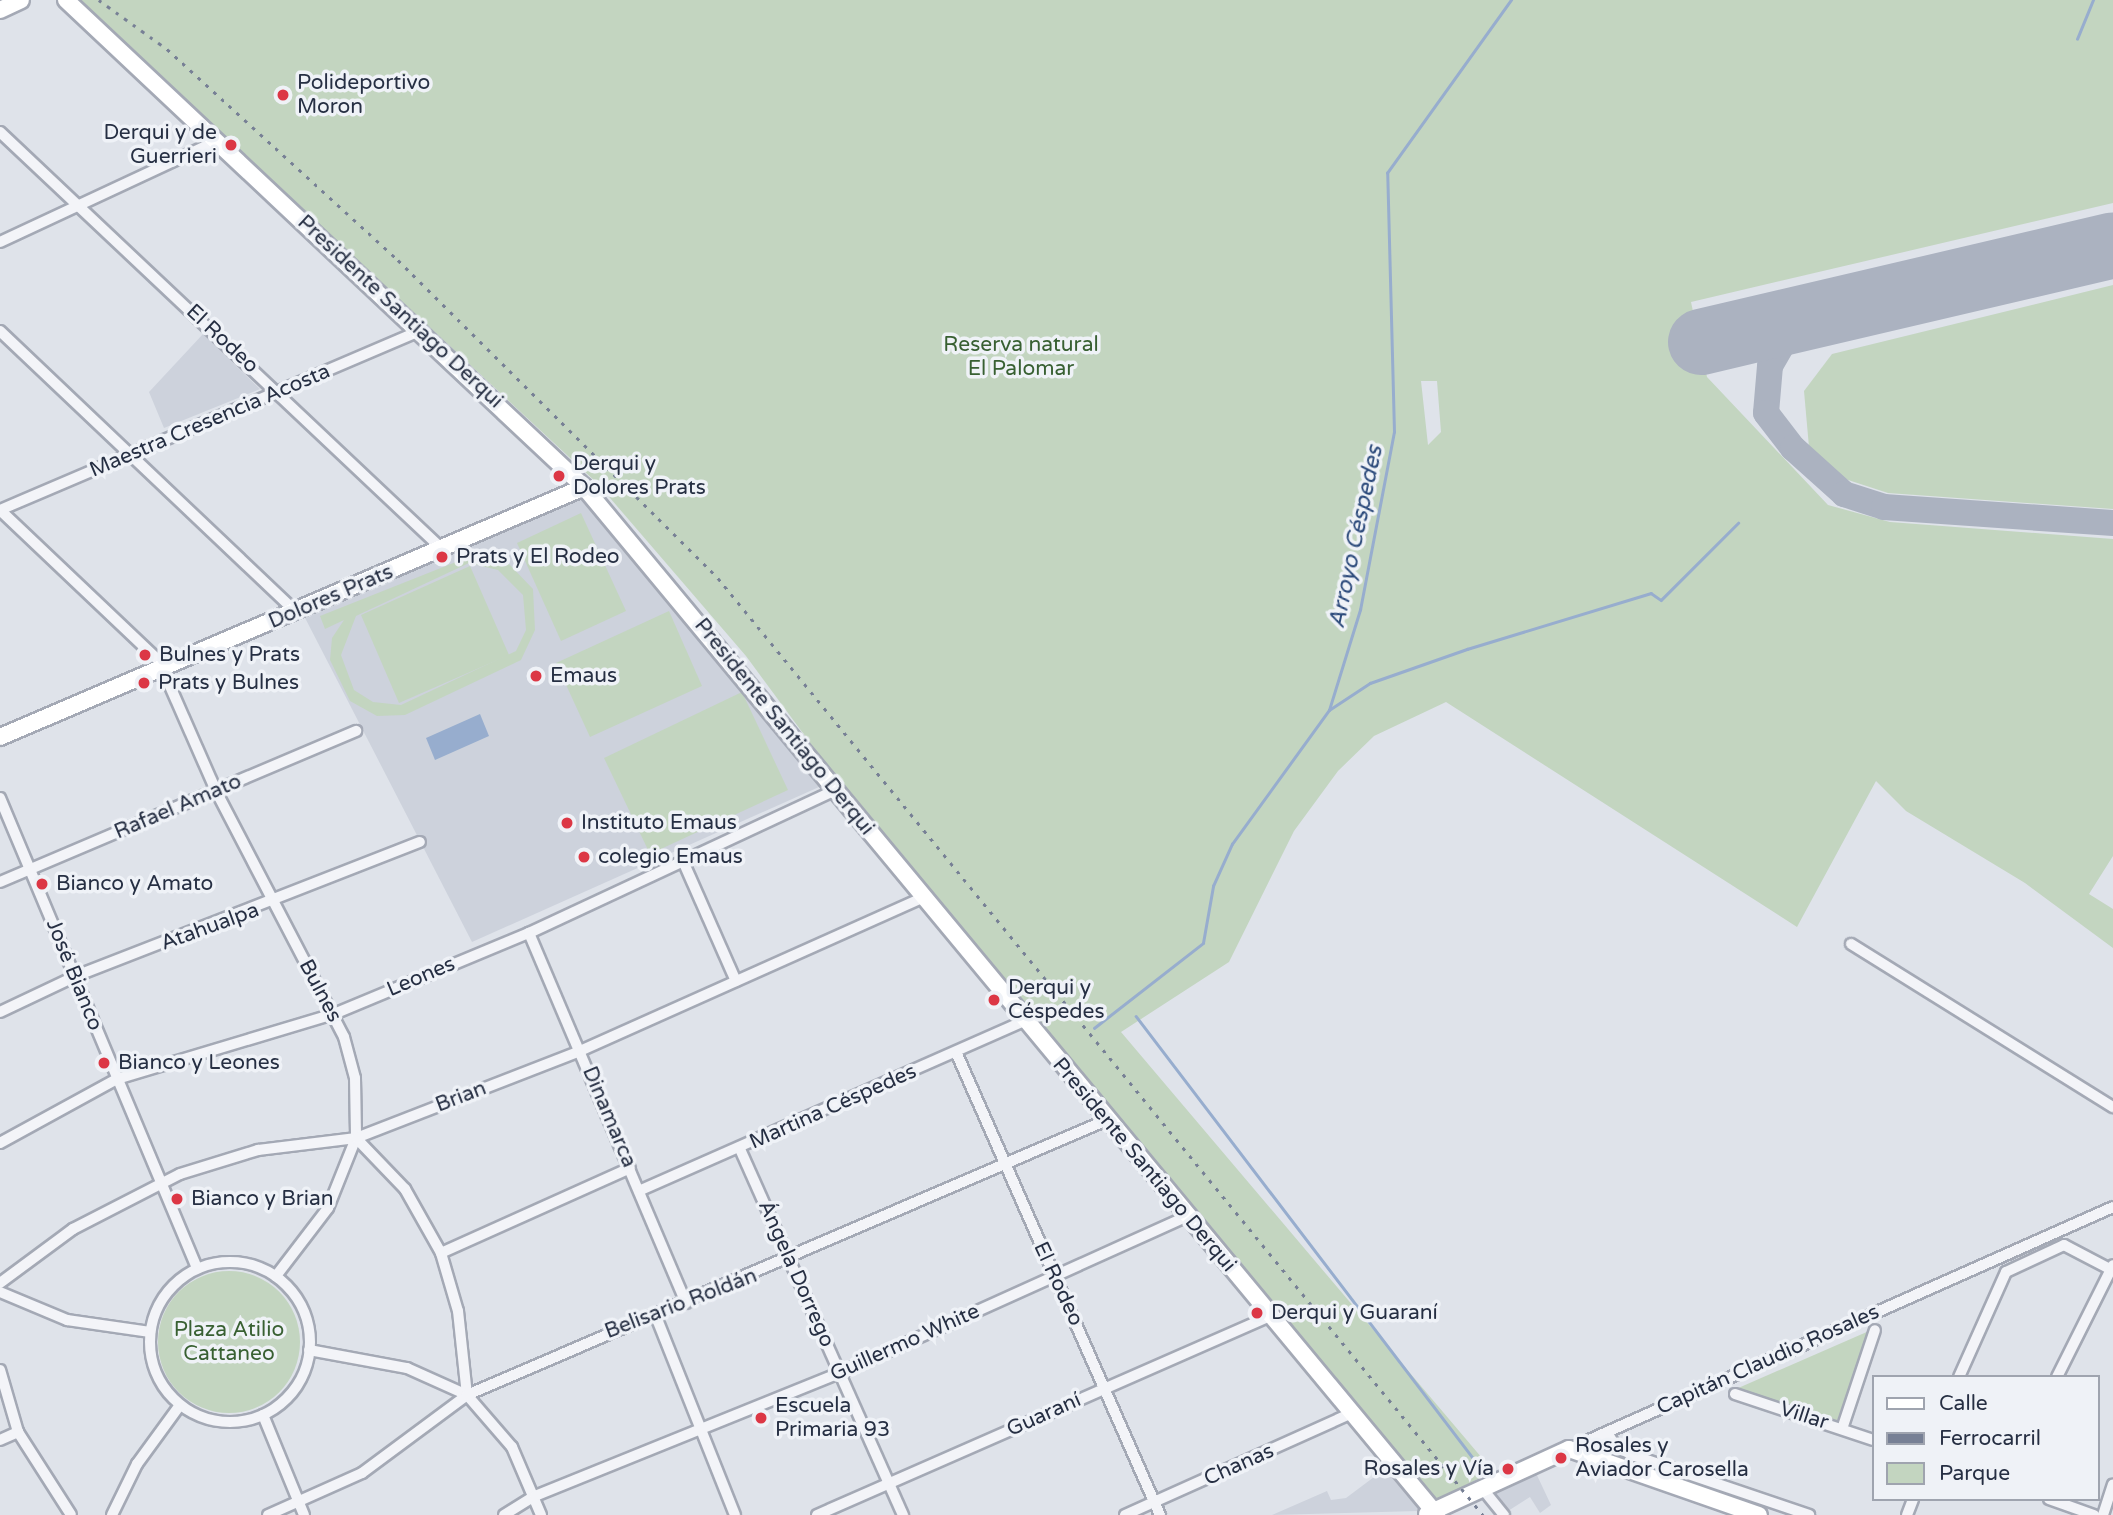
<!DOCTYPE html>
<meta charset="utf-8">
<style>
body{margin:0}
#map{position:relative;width:2113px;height:1515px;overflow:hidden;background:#dfe3ea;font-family:"Varela Round",sans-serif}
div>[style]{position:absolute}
.built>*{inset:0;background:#cdd2dc}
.green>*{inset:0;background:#c3d5c0}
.round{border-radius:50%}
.water>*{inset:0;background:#97adce}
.stream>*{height:2.5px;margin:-1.25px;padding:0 1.25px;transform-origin:1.25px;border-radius:1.25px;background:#97adce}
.taxiway>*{height:26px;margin:-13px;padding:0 13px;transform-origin:13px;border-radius:13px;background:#abb2c0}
.runway>*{height:66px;margin:-33px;padding:0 33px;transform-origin:33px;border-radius:33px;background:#abb2c0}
.roads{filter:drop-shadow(2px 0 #a4a9b5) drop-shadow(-2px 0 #a4a9b5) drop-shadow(0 2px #a4a9b5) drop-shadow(0 -2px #a4a9b5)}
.street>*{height:10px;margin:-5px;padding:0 5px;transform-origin:5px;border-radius:5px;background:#f3f4f8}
.street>.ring{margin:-5px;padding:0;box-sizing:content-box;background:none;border:10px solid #f3f4f8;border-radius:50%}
.secondary>*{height:16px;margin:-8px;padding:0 8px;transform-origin:8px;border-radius:8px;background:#fff}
.rail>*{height:2.5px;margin-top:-1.25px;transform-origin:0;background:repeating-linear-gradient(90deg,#778095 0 3.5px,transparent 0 10.5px)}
.dots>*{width:19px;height:19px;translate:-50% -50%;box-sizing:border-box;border:4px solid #eff2f7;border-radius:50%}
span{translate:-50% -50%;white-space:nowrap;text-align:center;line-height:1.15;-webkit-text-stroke:7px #eff2f7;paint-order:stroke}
.poi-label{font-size:21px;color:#262f43}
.left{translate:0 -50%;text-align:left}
.right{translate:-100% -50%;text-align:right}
.street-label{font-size:21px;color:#262f43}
.park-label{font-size:21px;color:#386032}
.water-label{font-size:23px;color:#2c4a7b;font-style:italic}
.legend{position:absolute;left:1872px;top:1375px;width:228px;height:126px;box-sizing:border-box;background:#eff2f7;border:2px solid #9fa4af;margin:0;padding:9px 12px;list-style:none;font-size:21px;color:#262f43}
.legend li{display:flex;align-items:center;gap:14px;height:35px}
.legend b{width:35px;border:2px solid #9fa4af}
</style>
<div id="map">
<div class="built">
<i style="clip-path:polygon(203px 334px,260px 389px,164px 428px,149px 392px)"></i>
<i style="clip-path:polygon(572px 498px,595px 503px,823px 778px,819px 787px,472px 942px,302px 612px)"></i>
<i style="clip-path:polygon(1390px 1465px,1420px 1504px,1418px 1511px,1272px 1515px,1327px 1491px,1331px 1500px,1346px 1498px)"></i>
<i style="clip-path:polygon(1535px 1471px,1551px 1505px,1540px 1513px,1530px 1497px,1508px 1511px,1495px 1491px)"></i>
</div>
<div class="green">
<i style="clip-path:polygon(evenodd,78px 0,2113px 0,2113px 203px,1691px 302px,1707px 377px,1828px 505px,1890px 522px,2113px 539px,2113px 856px,2089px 894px,2113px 909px,2113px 948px,2025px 883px,1906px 811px,1876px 781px,1797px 927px,1446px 702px,1374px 736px,1338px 771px,1294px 831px,1229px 962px,1121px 1032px,1493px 1471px,1436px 1501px,839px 782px,746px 656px,598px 484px,78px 0,1421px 381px,1437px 381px,1441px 432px,1428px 445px,1421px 381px)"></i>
<i style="clip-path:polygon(2113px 285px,2113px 509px,1888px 493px,1842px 478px,1809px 447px,1804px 391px,1832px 354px)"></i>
<i style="clip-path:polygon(581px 513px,626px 611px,561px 641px,517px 543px)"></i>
<i style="clip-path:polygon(evenodd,476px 554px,505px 560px,533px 589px,535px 630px,521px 660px,405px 715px,377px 716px,350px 701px,330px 660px,332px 638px,344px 620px,325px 629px,320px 616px,476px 554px,469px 563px,498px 570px,523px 595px,526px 630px,516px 651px,401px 705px,373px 702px,354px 690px,341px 655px,356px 616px,469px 563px)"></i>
<i style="clip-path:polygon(470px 566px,509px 655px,399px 703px,361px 615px)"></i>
<i style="clip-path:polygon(669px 611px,702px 686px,590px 737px,556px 663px)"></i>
<i style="clip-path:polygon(742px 692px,788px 790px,650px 854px,604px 758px)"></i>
<i class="round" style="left:158px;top:1271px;width:142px;height:142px"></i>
<i style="clip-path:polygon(1869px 1331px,1837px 1421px,1736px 1389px)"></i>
</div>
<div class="water">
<i style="clip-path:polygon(480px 714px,489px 736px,435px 760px,426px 738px)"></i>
</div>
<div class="stream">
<i style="left:2077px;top:39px;width:42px;rotate:-67.7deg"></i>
<i style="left:1329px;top:710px;width:49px;rotate:-33.4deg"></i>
<i style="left:1370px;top:683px;width:103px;rotate:-19.3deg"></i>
<i style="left:1467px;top:649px;width:192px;rotate:-16.9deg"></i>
<i style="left:1651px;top:593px;width:12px;rotate:35deg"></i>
<i style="left:1661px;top:600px;width:109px;rotate:-45deg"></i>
<i style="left:1136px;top:1016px;width:572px;rotate:52.67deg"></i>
<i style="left:1094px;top:1028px;width:138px;rotate:-37.9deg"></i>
<i style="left:1203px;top:943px;width:58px;rotate:-80deg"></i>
<i style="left:1213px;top:886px;width:46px;rotate:-65.7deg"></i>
<i style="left:1232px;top:844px;width:165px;rotate:-54.1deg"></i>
<i style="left:1329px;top:710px;width:105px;rotate:-72.8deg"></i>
<i style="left:1360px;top:610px;width:181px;rotate:-79.2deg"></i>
<i style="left:1394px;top:432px;width:259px;rotate:-91.5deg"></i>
<i style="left:1387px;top:173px;width:213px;rotate:-54.4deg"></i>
</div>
<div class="taxiway">
<i style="left:1797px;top:319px;width:54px;rotate:119.9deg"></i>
<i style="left:1770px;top:366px;width:47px;rotate:94.9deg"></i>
<i style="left:1766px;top:413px;width:44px;rotate:52.4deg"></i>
<i style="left:1793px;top:448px;width:69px;rotate:42deg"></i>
<i style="left:1844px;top:494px;width:42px;rotate:18deg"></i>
<i style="left:1884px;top:507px;width:230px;rotate:4deg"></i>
</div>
<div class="runway">
<i style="left:1701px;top:342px;width:423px;rotate:-13.2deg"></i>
</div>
<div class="roads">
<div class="street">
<i style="left:0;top:132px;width:608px;rotate:43.33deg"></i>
<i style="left:0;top:242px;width:239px;rotate:-25deg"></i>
<i style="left:0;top:331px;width:408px;rotate:43.5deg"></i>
<i style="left:0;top:510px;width:219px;rotate:43.5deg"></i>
<i style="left:159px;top:661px;width:142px;rotate:66.3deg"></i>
<i style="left:216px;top:791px;width:277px;rotate:62.5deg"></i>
<i style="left:344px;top:1037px;width:42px;rotate:75deg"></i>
<i style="left:355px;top:1078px;width:60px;rotate:89deg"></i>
<i style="left:356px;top:1138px;width:75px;rotate:111.8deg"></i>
<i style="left:328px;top:1208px;width:86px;rotate:127.4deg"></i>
<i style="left:0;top:510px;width:457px;rotate:-23.1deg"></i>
<i style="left:0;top:798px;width:510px;rotate:67.26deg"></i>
<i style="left:683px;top:861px;width:131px;rotate:66.2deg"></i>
<i style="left:0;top:882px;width:387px;rotate:-23deg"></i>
<i style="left:529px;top:933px;width:402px;rotate:67deg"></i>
<i style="left:1851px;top:944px;width:309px;rotate:31.9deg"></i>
<i style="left:0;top:1012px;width:84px;rotate:-25.3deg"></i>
<i style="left:76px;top:976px;width:369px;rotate:-21.3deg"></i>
<i style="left:956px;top:1052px;width:506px;rotate:66.22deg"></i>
<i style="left:356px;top:1138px;width:71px;rotate:46.1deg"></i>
<i style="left:405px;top:1189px;width:73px;rotate:60.6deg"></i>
<i style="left:441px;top:1253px;width:60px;rotate:73.7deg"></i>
<i style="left:458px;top:1311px;width:84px;rotate:83.9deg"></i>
<i style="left:0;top:1143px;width:133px;rotate:-28.7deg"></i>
<i style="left:117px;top:1079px;width:227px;rotate:-16.7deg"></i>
<i style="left:334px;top:1014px;width:211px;rotate:-22.6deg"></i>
<i style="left:529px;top:933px;width:338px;rotate:-25deg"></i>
<i style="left:740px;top:1149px;width:401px;rotate:66deg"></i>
<i style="left:641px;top:1190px;width:420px;rotate:-23.8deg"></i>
<i style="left:441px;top:1253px;width:207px;rotate:-24.2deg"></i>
<i class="ring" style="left:150px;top:1262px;width:150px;height:150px"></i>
<i style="left:0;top:1283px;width:91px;rotate:-36.5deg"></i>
<i style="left:73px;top:1229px;width:120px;rotate:-27.2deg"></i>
<i style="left:180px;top:1174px;width:82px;rotate:-17.1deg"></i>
<i style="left:258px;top:1150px;width:99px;rotate:-7deg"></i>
<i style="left:356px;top:1138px;width:240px;rotate:-21.2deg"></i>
<i style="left:580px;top:1051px;width:377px;rotate:-24.1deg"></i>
<i style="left:0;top:1292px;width:73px;rotate:22.7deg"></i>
<i style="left:67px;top:1320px;width:84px;rotate:8.2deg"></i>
<i style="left:655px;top:1314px;width:216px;rotate:68.3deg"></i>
<i style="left:309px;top:1350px;width:100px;rotate:10.4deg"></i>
<i style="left:407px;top:1368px;width:66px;rotate:24.2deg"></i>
<i style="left:467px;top:1395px;width:69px;rotate:49.1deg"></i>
<i style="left:512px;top:1447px;width:74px;rotate:66.9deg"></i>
<i style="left:0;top:1370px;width:65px;rotate:73.8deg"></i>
<i style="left:18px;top:1432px;width:98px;rotate:57.4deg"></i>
<i style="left:1959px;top:1377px;width:115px;rotate:-65.9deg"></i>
<i style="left:2006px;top:1272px;width:64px;rotate:-25deg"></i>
<i style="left:2064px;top:1245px;width:52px;rotate:27.6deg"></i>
<i style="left:2057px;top:1377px;width:125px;rotate:-63.4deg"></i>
<i style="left:1735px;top:1394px;width:145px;rotate:18.4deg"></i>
<i style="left:263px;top:1415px;width:108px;rotate:67.7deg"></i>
<i style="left:1842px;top:1429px;width:104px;rotate:-71.6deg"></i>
<i style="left:1607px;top:1432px;width:16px;rotate:60deg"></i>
<i style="left:1615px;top:1446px;width:22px;rotate:27deg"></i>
<i style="left:1635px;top:1456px;width:184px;rotate:18.7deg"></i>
<i style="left:0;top:1440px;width:20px;rotate:-24deg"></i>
<i style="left:1569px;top:1449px;width:595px;rotate:-23.98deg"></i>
<i style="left:1482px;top:1488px;width:35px;rotate:51deg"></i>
<i style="left:2049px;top:1499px;width:48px;rotate:19.6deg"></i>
<i style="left:112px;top:1515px;width:57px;rotate:-63.9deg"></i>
<i style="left:137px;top:1464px;width:73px;rotate:-53.9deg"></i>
<i style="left:268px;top:1515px;width:103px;rotate:-24.1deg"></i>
<i style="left:362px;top:1473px;width:131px;rotate:-36.6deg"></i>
<i style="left:467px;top:1395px;width:699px;rotate:-23.26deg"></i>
<i style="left:504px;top:1515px;width:36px;rotate:-32deg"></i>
<i style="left:535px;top:1496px;width:329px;rotate:-22deg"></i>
<i style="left:840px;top:1373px;width:381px;rotate:-24.3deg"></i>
<i style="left:817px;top:1515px;width:495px;rotate:-23.7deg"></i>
<i style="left:1125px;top:1515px;width:249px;rotate:-24.2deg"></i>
<i style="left:1907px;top:1515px;width:17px;rotate:-69deg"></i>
<i style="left:2103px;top:1515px;width:32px;rotate:-72deg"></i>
</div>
<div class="secondary">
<i style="left:66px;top:0;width:711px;rotate:43.23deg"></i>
<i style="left:584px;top:487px;width:1336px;rotate:50.32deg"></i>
<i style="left:0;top:10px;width:23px;rotate:-25deg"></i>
<i style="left:0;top:737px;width:635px;rotate:-23.17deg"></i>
<i style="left:1427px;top:1514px;width:156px;rotate:-24.6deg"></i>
<i style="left:1569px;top:1449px;width:201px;rotate:19.2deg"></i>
</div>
</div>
<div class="rail">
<i style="left:99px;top:0;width:84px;rotate:35.8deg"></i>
<i style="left:167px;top:49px;width:313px;rotate:42.4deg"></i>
<i style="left:398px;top:260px;width:451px;rotate:44.8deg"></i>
<i style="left:718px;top:578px;width:1210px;rotate:50.77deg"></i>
</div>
<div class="dots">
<i style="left:283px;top:95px;background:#dc3745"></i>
<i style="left:231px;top:145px;background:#dc3745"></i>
<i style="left:559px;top:476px;background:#dc3745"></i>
<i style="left:442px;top:557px;background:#dc3745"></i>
<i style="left:145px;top:655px;background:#dc3745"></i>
<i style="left:536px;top:676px;background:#dc3745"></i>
<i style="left:144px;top:683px;background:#dc3745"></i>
<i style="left:567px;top:823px;background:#dc3745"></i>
<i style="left:584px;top:857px;background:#dc3745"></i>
<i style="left:42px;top:884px;background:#dc3745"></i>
<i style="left:994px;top:1000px;background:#dc3745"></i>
<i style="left:104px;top:1063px;background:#dc3745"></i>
<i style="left:177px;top:1199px;background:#dc3745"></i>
<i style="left:1257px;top:1313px;background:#dc3745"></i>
<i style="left:761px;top:1418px;background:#dc3745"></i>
<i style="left:1561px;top:1458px;background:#dc3745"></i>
<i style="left:1508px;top:1469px;background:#dc3745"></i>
</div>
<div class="poi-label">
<span class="left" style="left:297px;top:95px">Polideportivo<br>Moron</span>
<span class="right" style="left:217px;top:145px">Derqui y de<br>Guerrieri</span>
<span class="left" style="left:573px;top:476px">Derqui y<br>Dolores Prats</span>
<span class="left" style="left:456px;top:557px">Prats y El Rodeo</span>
<span class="left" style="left:159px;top:655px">Bulnes y Prats</span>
<span class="left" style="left:550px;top:676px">Emaus</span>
<span class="left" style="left:158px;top:683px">Prats y Bulnes</span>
<span class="left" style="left:581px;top:823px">Instituto Emaus</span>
<span class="left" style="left:598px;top:857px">colegio Emaus</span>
<span class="left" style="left:56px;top:884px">Bianco y Amato</span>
<span class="left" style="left:1008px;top:1000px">Derqui y<br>Céspedes</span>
<span class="left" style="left:118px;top:1063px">Bianco y Leones</span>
<span class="left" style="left:191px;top:1199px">Bianco y Brian</span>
<span class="left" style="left:1271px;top:1313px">Derqui y Guaraní</span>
<span class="left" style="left:775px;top:1418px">Escuela<br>Primaria 93</span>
<span class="left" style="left:1575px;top:1458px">Rosales y<br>Aviador Carosella</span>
<span class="right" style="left:1494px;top:1469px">Rosales y Vía</span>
</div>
<div class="street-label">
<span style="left:400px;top:312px;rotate:43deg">Presidente Santiago Derqui</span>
<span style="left:222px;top:339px;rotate:43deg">El Rodeo</span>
<span style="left:210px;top:421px;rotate:-23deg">Maestra Cresencia Acosta</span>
<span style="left:331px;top:597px;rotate:-23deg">Dolores Prats</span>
<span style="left:784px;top:727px;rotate:51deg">Presidente Santiago Derqui</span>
<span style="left:178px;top:807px;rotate:-23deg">Rafael Amato</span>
<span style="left:210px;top:927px;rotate:-20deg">Atahualpa</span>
<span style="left:74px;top:975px;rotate:68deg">José Bianco</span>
<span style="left:421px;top:977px;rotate:-23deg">Leones</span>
<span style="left:320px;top:991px;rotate:62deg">Bulnes</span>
<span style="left:461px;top:1097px;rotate:-21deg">Brian</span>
<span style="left:833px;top:1107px;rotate:-24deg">Martina Céspedes</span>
<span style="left:609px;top:1117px;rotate:67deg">Dinamarca</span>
<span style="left:1144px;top:1165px;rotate:50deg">Presidente Santiago Derqui</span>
<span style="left:796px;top:1274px;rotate:66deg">Ángela Dorrego</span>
<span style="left:1058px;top:1284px;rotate:65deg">El Rodeo</span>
<span style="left:681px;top:1304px;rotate:-21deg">Belisario Roldán</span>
<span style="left:905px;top:1343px;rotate:-24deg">Guillermo White</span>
<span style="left:1768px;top:1360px;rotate:-24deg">Capitán Claudio Rosales</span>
<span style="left:1044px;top:1415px;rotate:-24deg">Guaraní</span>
<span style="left:1804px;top:1416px;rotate:18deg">Villar</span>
<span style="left:1239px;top:1465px;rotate:-24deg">Chanas</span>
</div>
<div class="park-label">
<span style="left:1021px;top:357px">Reserva natural<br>El Palomar</span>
<span style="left:229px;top:1342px">Plaza Atilio<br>Cattaneo</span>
</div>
<div class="water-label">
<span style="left:1356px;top:537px;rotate:-78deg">Arroyo Céspedes</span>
</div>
<ul class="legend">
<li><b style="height:9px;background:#fff"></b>Calle</li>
<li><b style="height:9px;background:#778095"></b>Ferrocarril</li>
<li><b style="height:19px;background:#c3d5c0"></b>Parque</li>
</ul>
</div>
